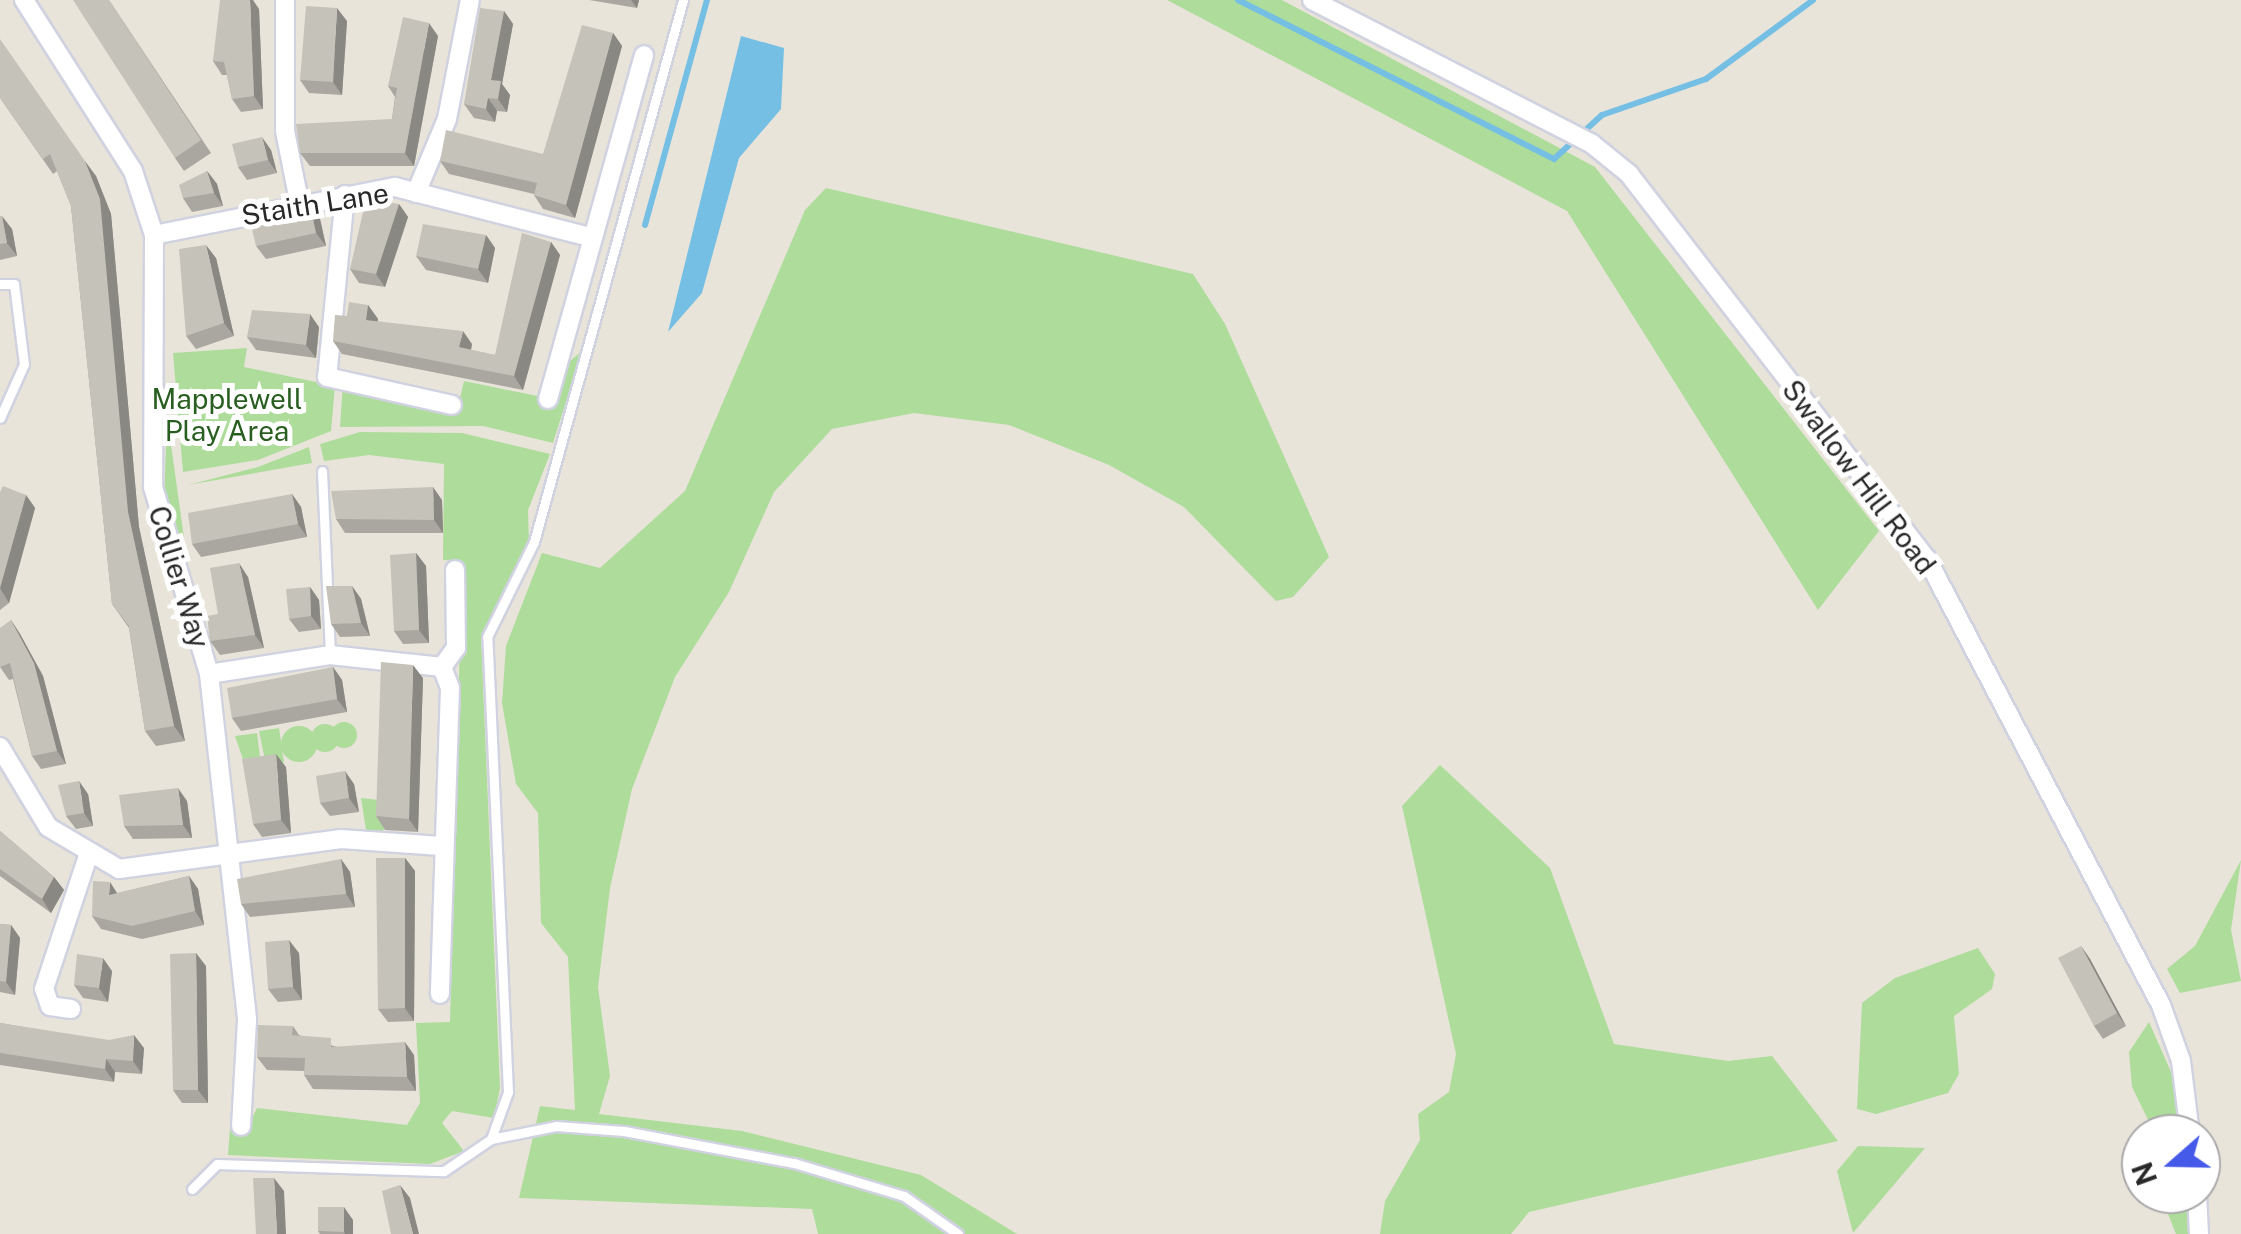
<!DOCTYPE html>
<style>
body{margin:0}
#map{position:relative;width:2241px;height:1234px;overflow:hidden;background:#e9e4da;font-family:"Public Sans",sans-serif}
div>[style]{position:absolute}
.green>*{inset:0;background:#addc9b}
.round{border-radius:50%}
.water>*{inset:0;background:#75bfe4}
.stream>*{height:6px;margin:-3px;padding:0 3px;transform-origin:3px;border-radius:3px;background:#75bfe4}
.roads{filter:drop-shadow(2px 0 #d0d2e0) drop-shadow(-2px 0 #d0d2e0) drop-shadow(0 2px #d0d2e0) drop-shadow(0 -2px #d0d2e0)}
.lane>*{height:9px;margin:-4.5px;padding:0 4.5px;transform-origin:4.5px;border-radius:4.5px;background:#fff}
.street>*{height:18px;margin:-9px;padding:0 9px;transform-origin:9px;border-radius:9px;background:#fff}
.wall>*{inset:0;background:#a9a79f}
.shaded-wall>*{inset:0;background:#8a8882}
.building>*{inset:0;background:#c5c2b9}
span{translate:-50% -50%;white-space:nowrap;text-align:center;line-height:1.15;-webkit-text-stroke:10px #fff;paint-order:stroke}
.street-label{font-size:28px;color:#282828}
.park-label{font-size:28px;color:#285e1f}
.north{position:absolute;left:2121px;top:1114px;width:100px;height:100px;box-sizing:border-box;background:#fff;border:2px solid #a9a9a9;border-radius:50%;rotate:250deg;font-size:28px;font-weight:700;line-height:40px;text-align:center;color:#282828}
.north::after{content:'';display:block;margin:auto;width:35px;height:45px;background:#465aea;clip-path:polygon(50% 0,100% 100%,50% 72%,0 100%)}
</style>
<div id="map">
<div class="green">
<i style="clip-path:polygon(1167px 0,1282px 0,1595px 167px,1879px 531px,1818px 610px,1567px 211px)"></i>
<i style="clip-path:polygon(826px 188px,1193px 274px,1225px 324px,1329px 557px,1293px 597px,1276px 601px,1184px 507px,1109px 465px,1009px 425px,914px 413px,832px 429px,774px 492px,729px 592px,675px 677px,632px 789px,610px 888px,598px 987px,610px 1076px,599px 1114px,742px 1131px,921px 1175px,1017px 1234px,818px 1234px,812px 1209px,519px 1198px,540px 1106px,575px 1110px,568px 957px,541px 923px,538px 813px,516px 784px,502px 703px,506px 646px,542px 553px,600px 568px,685px 491px,805px 210px)"></i>
<i style="clip-path:polygon(247px 348px,244px 367px,335px 386px,331px 431px,258px 460px,183px 472px,173px 353px)"></i>
<i style="clip-path:polygon(582px 351px,553px 443px,483px 426px,340px 427px,343px 383px,458px 406px,464px 381px,547px 398px,558px 371px)"></i>
<i style="clip-path:polygon(167px 416px,190px 581px,164px 503px)"></i>
<i style="clip-path:polygon(360px 432px,462px 433px,550px 454px,528px 510px,529px 545px,481px 637px,500px 1088px,494px 1118px,452px 1111px,442px 1123px,464px 1151px,430px 1164px,228px 1155px,230px 1128px,248px 1126px,257px 1108px,407px 1125px,420px 1103px,416px 1023px,450px 1022px,462px 561px,443px 560px,444px 464px,369px 455px,324px 461px,320px 444px)"></i>
<i style="clip-path:polygon(309px 447px,312px 463px,188px 485px,258px 467px)"></i>
<i class="round" style="left:331px;top:722px;width:26px;height:26px"></i>
<i class="round" style="left:311px;top:724px;width:28px;height:28px"></i>
<i class="round" style="left:281px;top:726px;width:36px;height:36px"></i>
<i style="clip-path:polygon(279px 728px,284px 762px,266px 765px,259px 731px)"></i>
<i style="clip-path:polygon(257px 733px,260px 757px,243px 759px,235px 736px)"></i>
<i style="clip-path:polygon(1440px 765px,1550px 868px,1614px 1044px,1728px 1061px,1772px 1056px,1838px 1141px,1529px 1212px,1511px 1234px,1380px 1234px,1385px 1201px,1420px 1140px,1418px 1114px,1449px 1092px,1456px 1054px,1402px 806px)"></i>
<i style="clip-path:polygon(361px 798px,396px 802px,383px 831px,366px 830px)"></i>
<i style="clip-path:polygon(2241px 860px,2231px 930px,2241px 981px,2180px 993px,2167px 969px,2195px 946px)"></i>
<i style="clip-path:polygon(1978px 948px,1995px 974px,1992px 989px,1954px 1016px,1959px 1074px,1948px 1093px,1876px 1114px,1857px 1109px,1862px 1003px,1895px 978px)"></i>
<i style="clip-path:polygon(2149px 1022px,2175px 1081px,2180px 1134px,2155px 1134px,2132px 1087px,2129px 1052px)"></i>
<i style="clip-path:polygon(1858px 1146px,1925px 1148px,1853px 1233px,1837px 1171px)"></i>
<i style="clip-path:polygon(2160px 1194px,2187px 1194px,2191px 1234px,2176px 1234px)"></i>
</div>
<div class="water">
<i style="clip-path:polygon(741px 36px,784px 48px,781px 109px,739px 158px,702px 293px,668px 332px)"></i>
</div>
<div class="stream">
<i style="left:1238px;top:0;width:354px;rotate:26.7deg"></i>
<i style="left:1554px;top:159px;width:65px;rotate:-42.5deg"></i>
<i style="left:1602px;top:115px;width:110px;rotate:-19.1deg"></i>
<i style="left:1706px;top:79px;width:133px;rotate:-36.4deg"></i>
<i style="left:645px;top:225px;width:233px;rotate:-74.6deg"></i>
</div>
<div class="roads">
<div class="lane">
<i style="left:0;top:284px;width:14px"></i>
<i style="left:14px;top:284px;width:81px;rotate:82.9deg"></i>
<i style="left:24px;top:364px;width:59px;rotate:114deg"></i>
<i style="left:322px;top:471px;width:184px;rotate:87.5deg"></i>
<i style="left:491px;top:1139px;width:66px;rotate:-11.3deg"></i>
<i style="left:556px;top:1126px;width:68px;rotate:4.2deg"></i>
<i style="left:624px;top:1131px;width:173px;rotate:10.7deg"></i>
<i style="left:794px;top:1163px;width:115px;rotate:16.7deg"></i>
<i style="left:904px;top:1196px;width:66px;rotate:35.1deg"></i>
<i style="left:192px;top:1189px;width:35px;rotate:-45deg"></i>
<i style="left:217px;top:1164px;width:227px;rotate:1.8deg"></i>
<i style="left:444px;top:1171px;width:57px;rotate:-34.2deg"></i>
<i style="left:491px;top:1139px;width:50px;rotate:-70.1deg"></i>
<i style="left:508px;top:1092px;width:455px;rotate:-92.6deg"></i>
<i style="left:487px;top:637px;width:106px;rotate:-63.7deg"></i>
<i style="left:534px;top:542px;width:562px;rotate:-74.63deg"></i>
</div>
<div class="street">
<i style="left:24px;top:0;width:203px;rotate:57.5deg"></i>
<i style="left:133px;top:171px;width:67px;rotate:71.8deg"></i>
<i style="left:154px;top:235px;width:252px;rotate:90.2deg"></i>
<i style="left:153px;top:487px;width:195px;rotate:73.3deg"></i>
<i style="left:209px;top:674px;width:348px;rotate:83.7deg"></i>
<i style="left:247px;top:1020px;width:106px;rotate:93.2deg"></i>
<i style="left:285px;top:0;width:131px;rotate:90deg"></i>
<i style="left:285px;top:131px;width:71px;rotate:78.7deg"></i>
<i style="left:1312px;top:0;width:315px;rotate:27.2deg"></i>
<i style="left:1592px;top:144px;width:48px;rotate:39deg"></i>
<i style="left:1629px;top:174px;width:487px;rotate:52.3deg"></i>
<i style="left:1927px;top:559px;width:504px;rotate:62.32deg"></i>
<i style="left:2161px;top:1005px;width:59px;rotate:70.3deg"></i>
<i style="left:2181px;top:1061px;width:74px;rotate:83deg"></i>
<i style="left:416px;top:193px;width:80px;rotate:-67.3deg"></i>
<i style="left:447px;top:119px;width:121px;rotate:-79.1deg"></i>
<i style="left:345px;top:195px;width:183px;rotate:95.6deg"></i>
<i style="left:327px;top:377px;width:128px;rotate:12.6deg"></i>
<i style="left:154px;top:235px;width:246px;rotate:-11.3deg"></i>
<i style="left:395px;top:187px;width:204px;rotate:14.4deg"></i>
<i style="left:548px;top:399px;width:357px;rotate:-74.4deg"></i>
<i style="left:442px;top:667px;width:24px;rotate:-54deg"></i>
<i style="left:456px;top:648px;width:78px;rotate:-90.7deg"></i>
<i style="left:209px;top:674px;width:122px;rotate:-8.9deg"></i>
<i style="left:330px;top:655px;width:113px;rotate:6.1deg"></i>
<i style="left:442px;top:667px;width:22px;rotate:69deg"></i>
<i style="left:450px;top:688px;width:306px;rotate:91.9deg"></i>
<i style="left:0;top:747px;width:93px;rotate:59deg"></i>
<i style="left:48px;top:827px;width:82px;rotate:30.6deg"></i>
<i style="left:119px;top:869px;width:224px;rotate:-7.7deg"></i>
<i style="left:341px;top:839px;width:100px;rotate:4deg"></i>
<i style="left:71px;top:1009px;width:21px;rotate:-172deg"></i>
<i style="left:50px;top:1006px;width:18px;rotate:-109deg"></i>
<i style="left:44px;top:989px;width:140px;rotate:-71.7deg"></i>
<i style="left:2197px;top:1194px;width:40px;rotate:87.1deg"></i>
</div>
</div>
<div class="wall">
<i style="clip-path:polygon(109px 0,211px 153px,184px 171px,175px 158px)"></i>
<i style="clip-path:polygon(589px 0,639px 0,637px 8px)"></i>
<i style="clip-path:polygon(259px 9px,263px 109px,241px 112px,232px 99px,227px 75px,222px 75px,213px 61px)"></i>
<i style="clip-path:polygon(504px 11px,513px 24px,502px 84px,510px 95px,507px 112px,497px 111px,495px 122px,474px 118px,464px 104px)"></i>
<i style="clip-path:polygon(347px 21px,342px 95px,309px 93px,300px 80px)"></i>
<i style="clip-path:polygon(613px 33px,622px 46px,575px 218px,543px 209px,534px 195px,534px 194px,449px 174px,440px 161px,543px 154px)"></i>
<i style="clip-path:polygon(438px 36px,414px 166px,310px 166px,300px 153px,392px 119px,395px 97px,388px 86px)"></i>
<i style="clip-path:polygon(0 98px,96px 176px,111px 214px,139px 527px,185px 741px,156px 746px,145px 731px,129px 628px,112px 604px,71px 206px,57px 171px,53px 174px)"></i>
<i style="clip-path:polygon(271px 150px,277px 173px,247px 180px,238px 167px)"></i>
<i style="clip-path:polygon(207px 171px,217px 184px,223px 206px,192px 212px,183px 198px)"></i>
<i style="clip-path:polygon(399px 204px,408px 217px,385px 287px,359px 283px,350px 269px)"></i>
<i style="clip-path:polygon(0 216px,12px 229px,17px 256px,0 260px)"></i>
<i style="clip-path:polygon(320px 219px,326px 246px,266px 259px,256px 246px)"></i>
<i style="clip-path:polygon(486px 235px,495px 248px,488px 283px,426px 270px,416px 256px)"></i>
<i style="clip-path:polygon(551px 242px,560px 255px,523px 390px,342px 354px,333px 341px,347px 316px,368px 305px,378px 319px,377px 321px,472px 344px,471px 350px,495px 355px)"></i>
<i style="clip-path:polygon(216px 258px,234px 336px,196px 349px,186px 336px)"></i>
<i style="clip-path:polygon(319px 327px,316px 358px,256px 350px,247px 337px)"></i>
<i style="clip-path:polygon(0 492px,26px 495px,35px 508px,9px 603px,0 610px)"></i>
<i style="clip-path:polygon(292px 494px,301px 507px,307px 537px,201px 557px,192px 544px)"></i>
<i style="clip-path:polygon(442px 500px,443px 533px,345px 533px,336px 519px)"></i>
<i style="clip-path:polygon(416px 553px,426px 566px,429px 643px,403px 644px,394px 631px)"></i>
<i style="clip-path:polygon(248px 577px,264px 648px,220px 655px,210px 641px,218px 614px)"></i>
<i style="clip-path:polygon(352px 586px,361px 599px,370px 636px,340px 637px,331px 624px)"></i>
<i style="clip-path:polygon(310px 587px,319px 600px,321px 629px,299px 632px,289px 619px)"></i>
<i style="clip-path:polygon(11px 620px,20px 634px,43px 676px,66px 764px,41px 769px,32px 756px,13px 679px,9px 680px,0 667px)"></i>
<i style="clip-path:polygon(333px 667px,342px 680px,347px 712px,241px 731px,232px 718px)"></i>
<i style="clip-path:polygon(423px 678px,418px 832px,385px 830px,376px 816px)"></i>
<i style="clip-path:polygon(286px 767px,291px 833px,262px 837px,253px 824px)"></i>
<i style="clip-path:polygon(354px 784px,359px 812px,330px 816px,320px 803px)"></i>
<i style="clip-path:polygon(88px 794px,93px 826px,76px 829px,66px 816px)"></i>
<i style="clip-path:polygon(187px 801px,192px 838px,133px 839px,124px 826px)"></i>
<i style="clip-path:polygon(0 831px,54px 877px,64px 890px,51px 913px,0 876px)"></i>
<i style="clip-path:polygon(405px 858px,415px 871px,414px 1021px,388px 1022px,378px 1009px)"></i>
<i style="clip-path:polygon(341px 859px,350px 872px,355px 907px,250px 917px,241px 904px)"></i>
<i style="clip-path:polygon(189px 876px,198px 889px,204px 925px,142px 939px,101px 929px,92px 916px,118px 893px)"></i>
<i style="clip-path:polygon(0 924px,11px 925px,20px 938px,15px 995px,0 992px)"></i>
<i style="clip-path:polygon(2081px 946px,2090px 959px,2126px 1026px,2103px 1039px,2094px 1026px)"></i>
<i style="clip-path:polygon(299px 953px,302px 1000px,278px 1002px,268px 989px)"></i>
<i style="clip-path:polygon(206px 966px,208px 1103px,182px 1103px,173px 1090px)"></i>
<i style="clip-path:polygon(112px 971px,108px 1002px,83px 998px,74px 985px)"></i>
<i style="clip-path:polygon(0 1023px,144px 1048px,142px 1074px,115px 1072px,114px 1082px,0 1065px)"></i>
<i style="clip-path:polygon(293px 1026px,299px 1035px,337px 1047px,414px 1055px,416px 1091px,313px 1089px,304px 1075px,304px 1071px,267px 1070px,257px 1057px)"></i>
<i style="clip-path:polygon(353px 1220px,353px 1234px,320px 1234px,318px 1231px)"></i>
</div>
<div class="shaded-wall">
<i style="clip-path:polygon(250px 0,253px 0,259px 9px,263px 109px,254px 96px)"></i>
<i style="clip-path:polygon(631px 0,639px 0,637px 8px)"></i>
<i style="clip-path:polygon(337px 8px,347px 21px,342px 95px,333px 82px)"></i>
<i style="clip-path:polygon(504px 11px,513px 24px,502px 84px,510px 95px,507px 112px,498px 99px,491px 80px)"></i>
<i style="clip-path:polygon(429px 23px,438px 36px,414px 166px,405px 153px)"></i>
<i style="clip-path:polygon(613px 33px,622px 46px,575px 218px,566px 205px)"></i>
<i style="clip-path:polygon(488px 98px,497px 111px,495px 122px,486px 109px)"></i>
<i style="clip-path:polygon(262px 137px,271px 150px,277px 173px,268px 160px)"></i>
<i style="clip-path:polygon(85px 161px,96px 176px,111px 214px,139px 527px,185px 741px,174px 726px,128px 512px)"></i>
<i style="clip-path:polygon(207px 171px,217px 184px,223px 206px,214px 193px)"></i>
<i style="clip-path:polygon(399px 204px,408px 217px,385px 287px,376px 274px)"></i>
<i style="clip-path:polygon(310px 206px,320px 219px,326px 246px,316px 233px)"></i>
<i style="clip-path:polygon(2px 216px,12px 229px,17px 256px,7px 243px)"></i>
<i style="clip-path:polygon(486px 235px,495px 248px,488px 283px,478px 269px)"></i>
<i style="clip-path:polygon(551px 242px,560px 255px,523px 390px,514px 376px)"></i>
<i style="clip-path:polygon(206px 245px,216px 258px,234px 336px,224px 323px)"></i>
<i style="clip-path:polygon(368px 305px,378px 319px,375px 333px,366px 320px)"></i>
<i style="clip-path:polygon(310px 314px,319px 327px,316px 358px,306px 345px)"></i>
<i style="clip-path:polygon(463px 331px,472px 344px,469px 360px,459px 347px)"></i>
<i style="clip-path:polygon(433px 487px,442px 500px,443px 533px,434px 520px)"></i>
<i style="clip-path:polygon(292px 494px,301px 507px,307px 537px,298px 524px)"></i>
<i style="clip-path:polygon(26px 495px,35px 508px,9px 603px,0 588px)"></i>
<i style="clip-path:polygon(416px 553px,426px 566px,429px 643px,419px 630px)"></i>
<i style="clip-path:polygon(239px 563px,248px 577px,264px 648px,255px 635px)"></i>
<i style="clip-path:polygon(352px 586px,361px 599px,370px 636px,361px 623px)"></i>
<i style="clip-path:polygon(310px 587px,319px 600px,321px 629px,311px 616px)"></i>
<i style="clip-path:polygon(11px 620px,20px 634px,43px 676px,66px 764px,57px 751px)"></i>
<i style="clip-path:polygon(413px 665px,423px 678px,418px 832px,409px 819px)"></i>
<i style="clip-path:polygon(333px 667px,342px 680px,347px 712px,337px 699px)"></i>
<i style="clip-path:polygon(276px 754px,286px 767px,291px 833px,281px 820px)"></i>
<i style="clip-path:polygon(345px 771px,354px 784px,359px 812px,349px 798px)"></i>
<i style="clip-path:polygon(79px 781px,88px 794px,93px 826px,84px 813px)"></i>
<i style="clip-path:polygon(178px 788px,187px 801px,192px 838px,183px 825px)"></i>
<i style="clip-path:polygon(405px 858px,415px 871px,414px 1021px,405px 1008px)"></i>
<i style="clip-path:polygon(341px 859px,350px 872px,355px 907px,346px 894px)"></i>
<i style="clip-path:polygon(189px 876px,198px 889px,204px 925px,195px 911px)"></i>
<i style="clip-path:polygon(54px 877px,64px 890px,51px 913px,42px 899px)"></i>
<i style="clip-path:polygon(110px 882px,119px 896px,109px 895px)"></i>
<i style="clip-path:polygon(11px 925px,20px 938px,15px 995px,6px 982px)"></i>
<i style="clip-path:polygon(289px 940px,299px 953px,302px 1000px,293px 987px)"></i>
<i style="clip-path:polygon(2081px 946px,2090px 959px,2126px 1026px,2117px 1013px)"></i>
<i style="clip-path:polygon(196px 953px,206px 966px,208px 1103px,198px 1090px)"></i>
<i style="clip-path:polygon(103px 958px,112px 971px,108px 1002px,99px 988px)"></i>
<i style="clip-path:polygon(134px 1035px,144px 1048px,142px 1074px,133px 1061px)"></i>
<i style="clip-path:polygon(405px 1042px,414px 1055px,416px 1091px,407px 1077px)"></i>
<i style="clip-path:polygon(106px 1059px,115px 1072px,114px 1082px,105px 1069px)"></i>
<i style="clip-path:polygon(274px 1178px,284px 1191px,286px 1234px,277px 1234px)"></i>
<i style="clip-path:polygon(400px 1185px,410px 1198px,419px 1234px,413px 1234px)"></i>
<i style="clip-path:polygon(344px 1207px,353px 1220px,353px 1234px,345px 1234px,344px 1232px)"></i>
</div>
<div class="building">
<i style="clip-path:polygon(73px 0,109px 0,201px 140px,175px 158px)"></i>
<i style="clip-path:polygon(220px 0,250px 0,254px 96px,232px 99px,224px 62px,213px 61px)"></i>
<i style="clip-path:polygon(306px 6px,337px 8px,333px 82px,300px 80px)"></i>
<i style="clip-path:polygon(480px 8px,504px 11px,491px 80px,501px 81px,498px 99px,488px 98px,486px 109px,464px 104px)"></i>
<i style="clip-path:polygon(403px 17px,429px 23px,405px 153px,300px 153px,296px 124px,392px 119px,397px 88px,388px 86px)"></i>
<i style="clip-path:polygon(582px 25px,613px 33px,566px 205px,534px 195px,537px 183px,440px 161px,446px 130px,543px 154px)"></i>
<i style="clip-path:polygon(0 39px,85px 161px,100px 199px,128px 512px,174px 726px,145px 731px,129px 626px,112px 604px,71px 206px,50px 154px,43px 159px,0 98px)"></i>
<i style="clip-path:polygon(262px 137px,268px 160px,238px 167px,232px 144px)"></i>
<i style="clip-path:polygon(207px 171px,214px 193px,183px 198px,179px 185px)"></i>
<i style="clip-path:polygon(366px 199px,399px 204px,376px 274px,350px 269px)"></i>
<i style="clip-path:polygon(310px 206px,316px 233px,256px 246px,251px 225px)"></i>
<i style="clip-path:polygon(0 216px,2px 216px,7px 243px,0 244px)"></i>
<i style="clip-path:polygon(423px 224px,486px 235px,478px 269px,416px 256px)"></i>
<i style="clip-path:polygon(522px 233px,551px 242px,514px 376px,333px 341px,335px 315px,347px 316px,349px 302px,368px 305px,366px 320px,463px 331px,459px 347px,495px 355px)"></i>
<i style="clip-path:polygon(206px 245px,224px 323px,186px 336px,179px 249px)"></i>
<i style="clip-path:polygon(252px 310px,310px 314px,306px 345px,247px 337px)"></i>
<i style="clip-path:polygon(3px 486px,26px 495px,0 588px,0 492px)"></i>
<i style="clip-path:polygon(433px 487px,434px 520px,336px 519px,331px 491px)"></i>
<i style="clip-path:polygon(292px 494px,298px 524px,192px 544px,188px 513px)"></i>
<i style="clip-path:polygon(416px 553px,419px 630px,394px 631px,390px 555px)"></i>
<i style="clip-path:polygon(239px 563px,255px 635px,210px 641px,207px 616px,218px 614px,210px 568px)"></i>
<i style="clip-path:polygon(326px 586px,352px 586px,361px 623px,331px 624px)"></i>
<i style="clip-path:polygon(310px 587px,311px 616px,289px 619px,286px 589px)"></i>
<i style="clip-path:polygon(11px 620px,34px 663px,57px 751px,32px 756px,10px 663px,0 667px,0 628px)"></i>
<i style="clip-path:polygon(381px 662px,413px 665px,409px 819px,376px 816px)"></i>
<i style="clip-path:polygon(333px 667px,337px 699px,232px 718px,227px 688px)"></i>
<i style="clip-path:polygon(276px 754px,281px 820px,253px 824px,242px 759px)"></i>
<i style="clip-path:polygon(345px 771px,349px 798px,320px 803px,316px 776px)"></i>
<i style="clip-path:polygon(79px 781px,84px 813px,66px 816px,58px 785px)"></i>
<i style="clip-path:polygon(178px 788px,183px 825px,124px 826px,119px 795px)"></i>
<i style="clip-path:polygon(0 831px,54px 877px,42px 899px,0 869px)"></i>
<i style="clip-path:polygon(376px 858px,405px 858px,405px 1008px,378px 1009px)"></i>
<i style="clip-path:polygon(341px 859px,346px 894px,241px 904px,237px 879px)"></i>
<i style="clip-path:polygon(189px 876px,195px 911px,132px 926px,92px 916px,93px 881px,110px 882px,109px 895px)"></i>
<i style="clip-path:polygon(0 924px,11px 925px,6px 982px,0 981px)"></i>
<i style="clip-path:polygon(289px 940px,293px 987px,268px 989px,265px 942px)"></i>
<i style="clip-path:polygon(2081px 946px,2117px 1013px,2094px 1026px,2058px 958px)"></i>
<i style="clip-path:polygon(196px 953px,198px 1090px,173px 1090px,170px 954px)"></i>
<i style="clip-path:polygon(77px 954px,103px 958px,99px 988px,74px 985px)"></i>
<i style="clip-path:polygon(0 1023px,109px 1040px,134px 1035px,133px 1061px,106px 1059px,105px 1069px,0 1053px)"></i>
<i style="clip-path:polygon(258px 1025px,293px 1026px,292px 1035px,331px 1038px,331px 1047px,405px 1042px,407px 1077px,304px 1075px,305px 1058px,257px 1057px)"></i>
<i style="clip-path:polygon(253px 1178px,274px 1178px,277px 1234px,256px 1234px)"></i>
<i style="clip-path:polygon(400px 1185px,413px 1234px,391px 1234px,382px 1191px)"></i>
<i style="clip-path:polygon(318px 1207px,344px 1207px,344px 1232px,318px 1231px)"></i>
</div>
<div class="street-label">
<span style="left:315px;top:204px;rotate:-9deg">Staith Lane</span>
<span style="left:1859px;top:477px;rotate:53deg">Swallow Hill Road</span>
<span style="left:179px;top:577px;rotate:73deg">Collier Way</span>
</div>
<div class="park-label">
<span style="left:227px;top:415px">Mapplewell<br>Play Area</span>
</div>
<div class="north">N</div>
</div>
